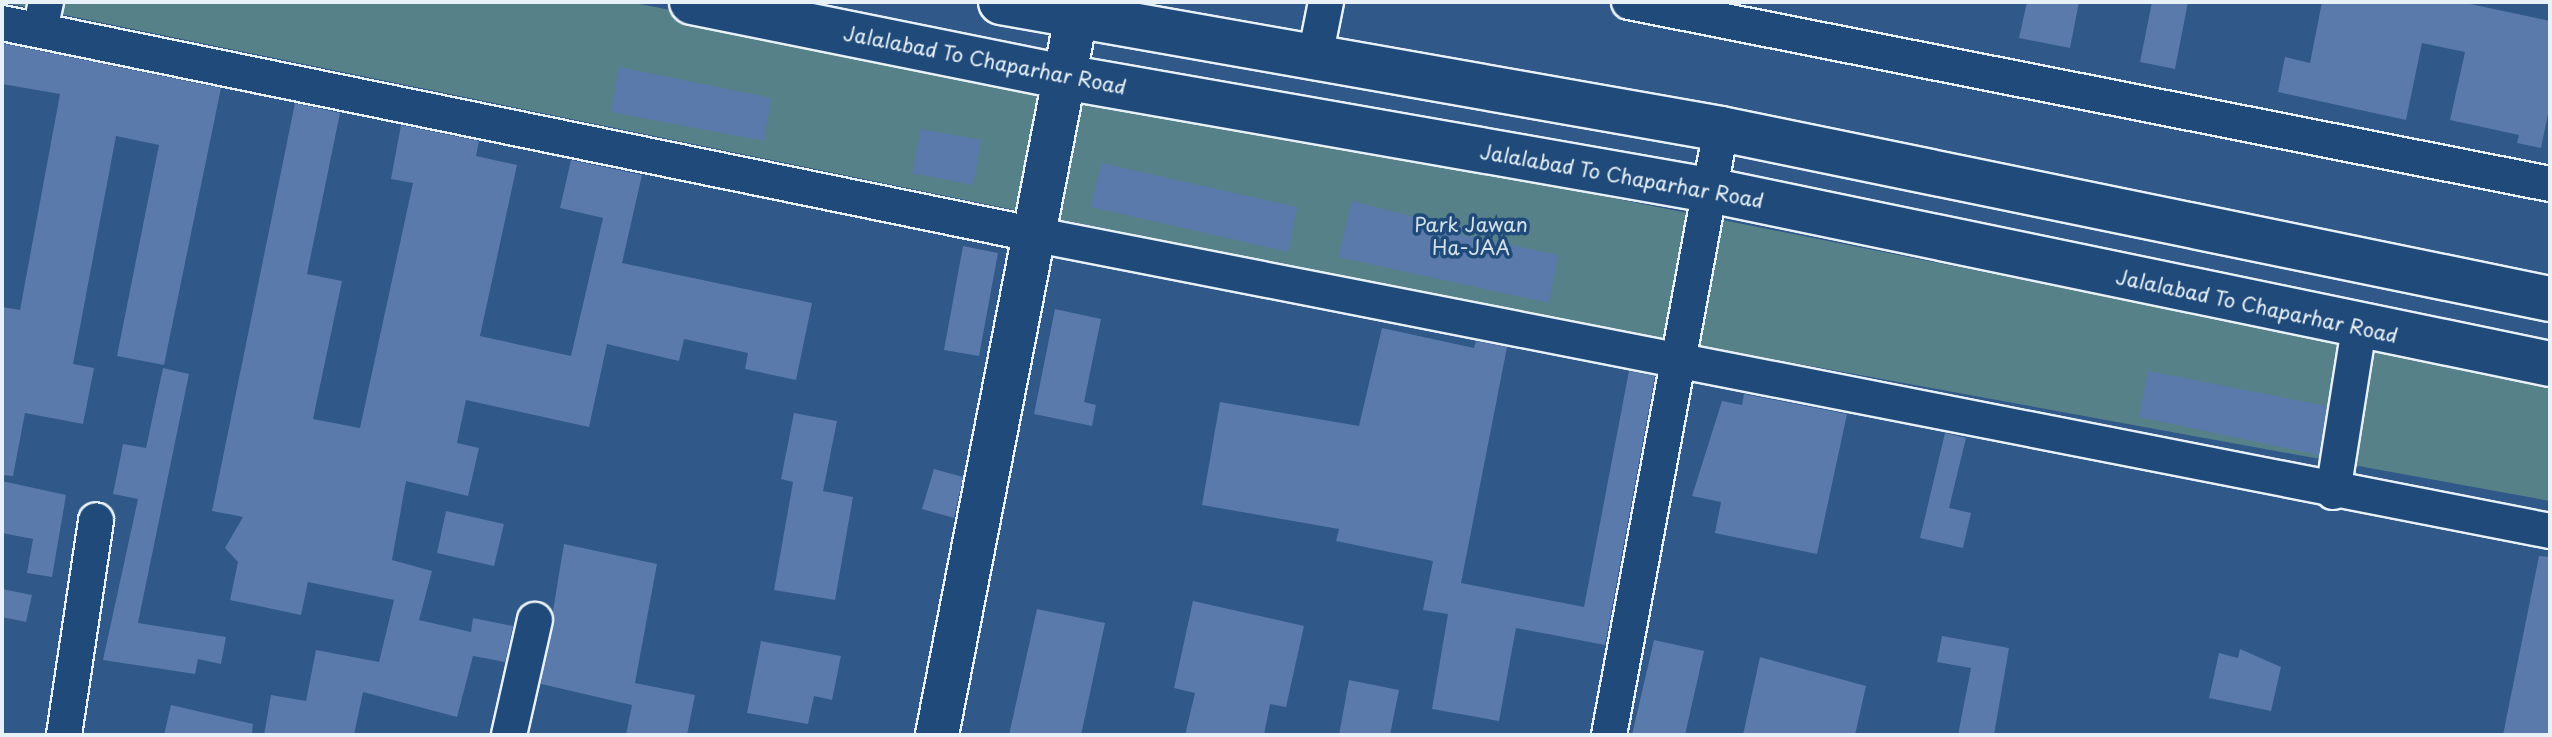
<!DOCTYPE html>
<style>
body{margin:0}
#map{position:relative;width:2552px;height:737px;overflow:hidden;background:#305888;font-family:"Playpen Sans",sans-serif}
div>[style]{position:absolute}
.green>*{inset:0;background:#578189}
.building>*{inset:0;background:#597aaa}
.roads{filter:drop-shadow(2px 0 #e8f1f8) drop-shadow(-2px 0 #e8f1f8) drop-shadow(0 2px #e8f1f8) drop-shadow(0 -2px #e8f1f8)}
.minor>*{height:34px;margin:-17px;padding:0 17px;transform-origin:17px;border-radius:17px;background:#1f4a7a}
.tertiary>*{height:42px;margin:-21px;padding:0 21px;transform-origin:21px;border-radius:21px;background:#1f4a7a}
.primary>*{height:44px;margin:-22px;padding:0 22px;transform-origin:22px;border-radius:22px;background:#1f4a7a}
span{translate:-50% -50%;white-space:nowrap;text-align:center;line-height:1.15;-webkit-text-stroke:7px #1f4a7a;paint-order:stroke}
.street-label{font-size:20px;color:#e8f1f8}
.park-label{font-size:20px;color:#d2e0e7}
.frame{position:absolute;inset:0;border:4px solid #e8f1f8;pointer-events:none}
</style>
<div id="map">
<div class="green">
<i style="clip-path:polygon(2px 2px,630px 2px,2550px 385px,2550px 501px,1487px 307px)"></i>
</div>
<div class="building">
<i style="clip-path:polygon(2027px 2px,2079px 2px,2070px 48px,2019px 38px)"></i>
<i style="clip-path:polygon(2152px 2px,2188px 2px,2175px 69px,2140px 62px)"></i>
<i style="clip-path:polygon(2322px 2px,2461px 2px,2550px 21px,2550px 104px,2541px 148px,2517px 143px,2519px 135px,2450px 120px,2465px 52px,2422px 43px,2406px 120px,2278px 92px,2285px 57px,2310px 63px)"></i>
<i style="clip-path:polygon(2px 43px,221px 88px,164px 365px,117px 356px,159px 145px,116px 136px,73px 364px,94px 368px,83px 424px,25px 413px,13px 476px,2px 475px,2px 307px,20px 310px,60px 94px,2px 84px)"></i>
<i style="clip-path:polygon(619px 67px,771px 98px,764px 141px,611px 112px)"></i>
<i style="clip-path:polygon(295px 103px,340px 113px,307px 274px,342px 281px,313px 419px,360px 428px,413px 183px,391px 179px,401px 125px,479px 141px,476px 156px,517px 165px,480px 336px,571px 356px,603px 218px,560px 208px,571px 160px,642px 175px,622px 263px,812px 303px,796px 380px,745px 369px,748px 353px,684px 339px,679px 361px,607px 344px,589px 427px,466px 400px,457px 443px,479px 448px,468px 496px,406px 481px,392px 560px,432px 571px,419px 620px,471px 632px,473px 618px,513px 626px,505px 662px,473px 656px,457px 717px,363px 692px,354px 735px,264px 735px,271px 695px,306px 701px,316px 650px,379px 662px,394px 600px,308px 582px,301px 615px,230px 600px,238px 562px,225px 548px,243px 517px,212px 511px)"></i>
<i style="clip-path:polygon(921px 129px,981px 140px,973px 185px,912px 173px)"></i>
<i style="clip-path:polygon(1101px 163px,1297px 207px,1288px 252px,1091px 207px)"></i>
<i style="clip-path:polygon(1352px 201px,1445px 225px,1444px 231px,1558px 255px,1549px 303px,1338px 257px)"></i>
<i style="clip-path:polygon(963px 246px,998px 253px,979px 356px,944px 350px)"></i>
<i style="clip-path:polygon(1055px 309px,1101px 319px,1084px 402px,1096px 405px,1092px 426px,1034px 414px)"></i>
<i style="clip-path:polygon(1382px 328px,1474px 348px,1476px 341px,1507px 347px,1461px 583px,1584px 607px,1629px 371px,1655px 376px,1605px 645px,1516px 628px,1499px 721px,1432px 709px,1448px 614px,1423px 610px,1433px 561px,1336px 541px,1339px 529px,1202px 505px,1220px 402px,1359px 426px)"></i>
<i style="clip-path:polygon(163px 368px,189px 374px,138px 623px,226px 637px,221px 664px,198px 659px,195px 674px,103px 660px,138px 499px,113px 494px,123px 444px,146px 448px)"></i>
<i style="clip-path:polygon(2148px 371px,2326px 406px,2319px 455px,2139px 417px)"></i>
<i style="clip-path:polygon(1744px 394px,1847px 414px,1817px 554px,1715px 533px,1721px 502px,1692px 496px,1722px 401px,1742px 405px)"></i>
<i style="clip-path:polygon(794px 413px,837px 421px,823px 491px,853px 497px,835px 600px,774px 590px,793px 482px,781px 479px)"></i>
<i style="clip-path:polygon(1945px 433px,1966px 438px,1949px 508px,1971px 513px,1963px 548px,1920px 538px)"></i>
<i style="clip-path:polygon(934px 469px,963px 477px,954px 518px,922px 509px)"></i>
<i style="clip-path:polygon(2px 481px,66px 495px,52px 577px,27px 573px,33px 539px,2px 533px)"></i>
<i style="clip-path:polygon(446px 511px,504px 524px,494px 566px,437px 553px)"></i>
<i style="clip-path:polygon(564px 544px,657px 564px,635px 683px,695px 695px,687px 735px,626px 735px,632px 705px,541px 684px)"></i>
<i style="clip-path:polygon(2539px 556px,2550px 557px,2550px 735px,2503px 735px)"></i>
<i style="clip-path:polygon(2px 589px,32px 595px,26px 622px,2px 617px)"></i>
<i style="clip-path:polygon(1193px 601px,1304px 626px,1286px 707px,1270px 704px,1264px 735px,1185px 735px,1195px 693px,1174px 688px)"></i>
<i style="clip-path:polygon(1037px 609px,1105px 623px,1081px 735px,1009px 735px)"></i>
<i style="clip-path:polygon(1942px 636px,2009px 648px,1994px 735px,1958px 735px,1971px 668px,1937px 662px)"></i>
<i style="clip-path:polygon(1654px 640px,1704px 651px,1685px 735px,1632px 735px)"></i>
<i style="clip-path:polygon(761px 641px,841px 656px,832px 700px,814px 696px,808px 724px,747px 713px)"></i>
<i style="clip-path:polygon(2240px 649px,2281px 667px,2271px 711px,2209px 698px,2219px 653px,2238px 658px)"></i>
<i style="clip-path:polygon(1760px 657px,1866px 686px,1855px 735px,1743px 735px)"></i>
<i style="clip-path:polygon(1349px 680px,1399px 690px,1390px 735px,1339px 735px)"></i>
<i style="clip-path:polygon(171px 705px,253px 724px,252px 735px,164px 735px)"></i>
</div>
<div class="roads">
<div class="minor">
<i style="left:1629px;top:2px;width:939px;rotate:11.18deg"></i>
<i style="left:2px;top:23px;width:1051px;rotate:11.58deg"></i>
<i style="left:1032px;top:234px;width:1547px;rotate:11.07deg"></i>
<i style="left:40px;top:30px;width:29px;rotate:-78deg"></i>
<i style="left:1314px;top:62px;width:61px;rotate:-78.7deg"></i>
<i style="left:2333px;top:492px;width:166px;rotate:-81deg"></i>
<i style="left:64px;top:735px;width:217px;rotate:-81.5deg"></i>
<i style="left:509px;top:735px;width:118px;rotate:-77.3deg"></i>
<i style="left:1609px;top:735px;width:616px;rotate:-79.53deg"></i>
</div>
<div class="tertiary">
<i style="left:937px;top:735px;width:731px;rotate:-79.04deg"></i>
</div>
<div class="primary">
<i style="left:692px;top:2px;width:379px;rotate:11.4deg"></i>
<i style="left:1064px;top:77px;width:655px;rotate:9.94deg"></i>
<i style="left:1709px;top:190px;width:859px;rotate:11.69deg"></i>
<i style="left:1001px;top:2px;width:731px;rotate:10deg"></i>
<i style="left:1721px;top:129px;width:846px;rotate:11.59deg"></i>
</div>
</div>
<div class="street-label">
<span style="left:985px;top:60px;rotate:11deg">Jalalabad To Chaparhar Road</span>
<span style="left:1622px;top:176px;rotate:10deg">Jalalabad To Chaparhar Road</span>
<span style="left:2257px;top:306px;rotate:12deg">Jalalabad To Chaparhar Road</span>
</div>
<div class="park-label">
<span style="left:1471px;top:236px">Park Jawan<br>Ha-JAA</span>
</div>
<div class="frame"></div>
</div>
